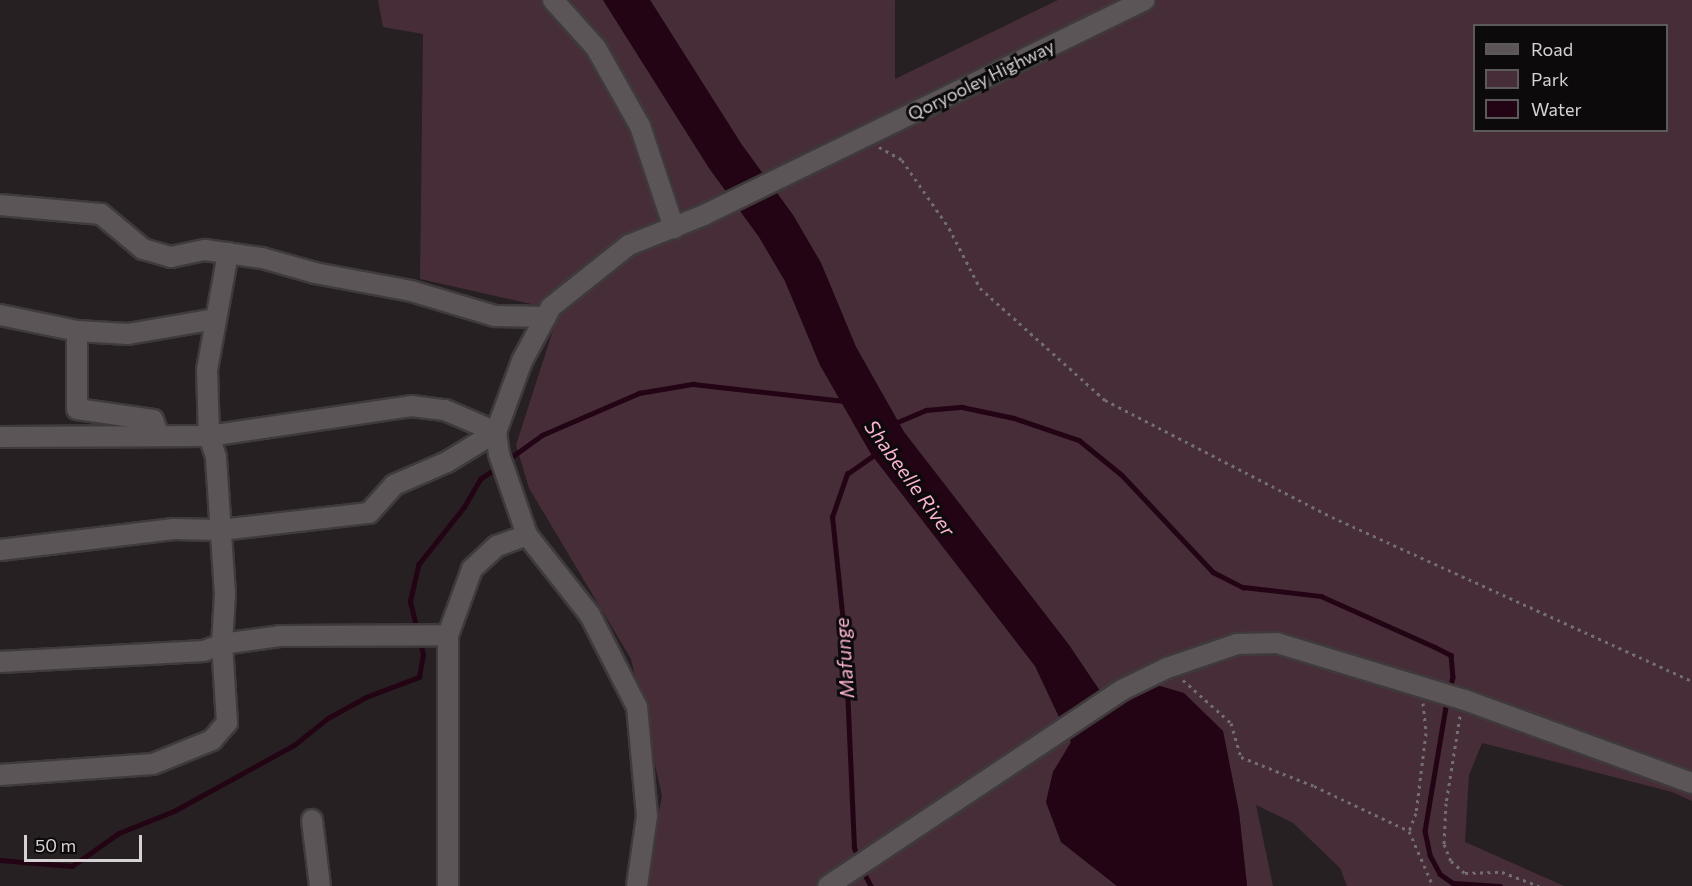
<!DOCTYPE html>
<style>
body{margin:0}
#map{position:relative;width:1692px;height:886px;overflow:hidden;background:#262022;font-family:Commissioner,sans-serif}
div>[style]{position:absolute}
.green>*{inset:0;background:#462d38}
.water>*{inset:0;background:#230414}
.stream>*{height:4.5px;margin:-2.25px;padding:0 2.25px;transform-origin:2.25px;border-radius:2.25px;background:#230414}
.path>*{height:3px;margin-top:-1.5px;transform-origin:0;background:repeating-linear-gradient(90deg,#736e70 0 3px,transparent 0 7.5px)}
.roads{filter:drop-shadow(2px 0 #3f3a3c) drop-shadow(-2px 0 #3f3a3c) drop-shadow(0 2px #3f3a3c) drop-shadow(0 -2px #3f3a3c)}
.minor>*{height:20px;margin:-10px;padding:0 10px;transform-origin:10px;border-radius:10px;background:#5c5558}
span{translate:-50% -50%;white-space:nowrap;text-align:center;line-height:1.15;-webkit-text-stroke:6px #0d0a0b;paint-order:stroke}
.street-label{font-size:18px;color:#d6d2d4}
.water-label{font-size:20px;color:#fab3d1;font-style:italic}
.legend{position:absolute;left:1473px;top:24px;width:195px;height:108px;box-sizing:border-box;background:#0d0a0b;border:2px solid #5d5a5b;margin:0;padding:8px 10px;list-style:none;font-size:18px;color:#d6d2d4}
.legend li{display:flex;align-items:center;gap:12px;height:30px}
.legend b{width:30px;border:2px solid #5d5a5b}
.scale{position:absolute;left:24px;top:835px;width:118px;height:27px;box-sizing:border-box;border:3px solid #d6d2d4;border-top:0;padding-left:8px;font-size:18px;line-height:21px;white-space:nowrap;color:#d6d2d4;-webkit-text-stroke:4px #0d0a0b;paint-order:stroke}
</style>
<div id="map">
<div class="green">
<i style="clip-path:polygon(378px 0,603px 0,709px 168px,759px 237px,785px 281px,820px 365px,871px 454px,1035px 666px,1071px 743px,1053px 772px,1046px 802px,1061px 842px,1117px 886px,644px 886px,662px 796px,631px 659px,529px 488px,516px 445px,555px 324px,536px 305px,420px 279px,423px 34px,383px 27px)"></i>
<i style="clip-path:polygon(evenodd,650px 0,895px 0,895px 79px,1058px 0,1692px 0,1692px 801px,1672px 792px,1482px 743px,1469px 775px,1465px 842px,1564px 886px,1347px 886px,1340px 868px,1293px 823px,1256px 805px,1273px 886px,1247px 886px,1239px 812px,1223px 731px,1134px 694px,1112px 709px,1069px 645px,904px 432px,856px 347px,821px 263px,793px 215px,742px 145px,650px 0,1474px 26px,1666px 26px,1666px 130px,1474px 130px,1474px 26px)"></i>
</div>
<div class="water">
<i style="clip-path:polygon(603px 0,650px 0,742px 145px,793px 215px,821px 263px,856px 347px,904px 432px,1069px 645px,1112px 709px,1157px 685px,1184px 693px,1223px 731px,1239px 812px,1247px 886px,1117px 886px,1061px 842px,1046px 802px,1053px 772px,1071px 742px,1035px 666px,871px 454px,820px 365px,785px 281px,759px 237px,709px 168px)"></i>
</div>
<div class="stream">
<i style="left:893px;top:424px;width:36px;rotate:-23deg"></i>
<i style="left:926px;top:410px;width:36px;rotate:-5deg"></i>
<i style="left:962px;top:407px;width:53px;rotate:11.9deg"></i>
<i style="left:1014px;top:418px;width:69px;rotate:18.7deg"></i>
<i style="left:1079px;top:440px;width:55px;rotate:39.1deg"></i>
<i style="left:1122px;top:475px;width:133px;rotate:46.8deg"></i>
<i style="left:1213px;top:572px;width:34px;rotate:27deg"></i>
<i style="left:1243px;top:587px;width:79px;rotate:6.6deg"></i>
<i style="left:1321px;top:596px;width:125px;rotate:24.1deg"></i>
<i style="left:1435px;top:647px;width:18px;rotate:27deg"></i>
<i style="left:1451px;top:655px;width:22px;rotate:85deg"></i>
<i style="left:1453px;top:677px;width:13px;rotate:103deg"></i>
<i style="left:506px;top:461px;width:44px;rotate:-35.8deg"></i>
<i style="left:542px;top:435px;width:106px;rotate:-23.4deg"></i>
<i style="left:639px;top:393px;width:55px;rotate:-9.5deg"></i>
<i style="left:693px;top:384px;width:152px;rotate:6.4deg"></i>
<i style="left:417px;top:630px;width:30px;rotate:-104deg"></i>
<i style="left:410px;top:601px;width:37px;rotate:-77deg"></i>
<i style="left:418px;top:565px;width:74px;rotate:-51.6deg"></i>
<i style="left:464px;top:507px;width:32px;rotate:-60deg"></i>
<i style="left:480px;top:479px;width:23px;rotate:-34deg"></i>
<i style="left:1447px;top:701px;width:132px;rotate:99.6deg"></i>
<i style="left:1425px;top:831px;width:25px;rotate:78deg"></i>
<i style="left:1430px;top:855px;width:21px;rotate:62deg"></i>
<i style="left:1440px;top:874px;width:16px;rotate:35deg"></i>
<i style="left:1453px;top:883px;width:47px;rotate:3.7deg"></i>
<i style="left:0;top:860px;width:72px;rotate:4.8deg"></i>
<i style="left:72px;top:866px;width:57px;rotate:-35.1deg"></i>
<i style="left:119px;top:833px;width:59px;rotate:-21.8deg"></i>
<i style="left:174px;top:811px;width:137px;rotate:-28.8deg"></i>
<i style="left:294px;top:745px;width:43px;rotate:-38.5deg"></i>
<i style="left:328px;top:718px;width:43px;rotate:-28.9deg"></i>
<i style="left:366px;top:697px;width:57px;rotate:-20.7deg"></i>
<i style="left:419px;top:677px;width:22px;rotate:-80deg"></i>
<i style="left:423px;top:655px;width:14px;rotate:-102deg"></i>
<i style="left:859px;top:861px;width:14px;rotate:-111deg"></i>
<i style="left:854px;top:848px;width:206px;rotate:-92.5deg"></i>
<i style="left:845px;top:642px;width:126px;rotate:-95.9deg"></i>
<i style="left:832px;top:517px;width:46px;rotate:-70.8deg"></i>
<i style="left:847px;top:474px;width:35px;rotate:-35deg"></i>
<i style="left:862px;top:869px;width:19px;rotate:62deg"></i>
</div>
<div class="path">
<i style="left:879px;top:147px;width:26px;rotate:29deg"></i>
<i style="left:902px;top:160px;width:83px;rotate:55.3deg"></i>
<i style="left:949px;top:228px;width:68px;rotate:62.7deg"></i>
<i style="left:980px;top:288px;width:168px;rotate:41.9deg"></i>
<i style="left:1105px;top:400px;width:255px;rotate:27.3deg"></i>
<i style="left:1332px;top:517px;width:396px;rotate:24.5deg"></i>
<i style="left:1183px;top:680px;width:64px;rotate:41.9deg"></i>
<i style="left:1231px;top:723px;width:35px;rotate:74deg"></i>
<i style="left:1241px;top:757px;width:79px;rotate:21.7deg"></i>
<i style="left:1314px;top:786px;width:105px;rotate:25.3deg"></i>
<i style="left:1423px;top:703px;width:30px;rotate:84deg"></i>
<i style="left:1426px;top:733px;width:81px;rotate:97.1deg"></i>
<i style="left:1416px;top:813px;width:19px;rotate:111deg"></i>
<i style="left:1409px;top:831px;width:60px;rotate:66.4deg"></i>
<i style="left:1460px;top:716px;width:88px;rotate:99.1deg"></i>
<i style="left:1446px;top:803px;width:41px;rotate:92.8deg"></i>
<i style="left:1444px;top:844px;width:18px;rotate:68deg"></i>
<i style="left:1451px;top:861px;width:18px;rotate:41deg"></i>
<i style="left:1465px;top:873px;width:37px;rotate:-2deg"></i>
<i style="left:1502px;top:872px;width:40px;rotate:21deg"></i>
</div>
<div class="roads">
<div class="minor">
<i style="left:553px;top:0;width:64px;rotate:48.1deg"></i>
<i style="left:596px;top:48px;width:90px;rotate:60.6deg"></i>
<i style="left:640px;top:126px;width:108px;rotate:71.6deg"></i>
<i style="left:0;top:205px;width:101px;rotate:5.1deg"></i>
<i style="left:101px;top:214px;width:55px;rotate:39.8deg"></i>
<i style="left:143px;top:249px;width:29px;rotate:16deg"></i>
<i style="left:171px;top:257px;width:35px;rotate:-12deg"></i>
<i style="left:205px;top:250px;width:58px;rotate:8deg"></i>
<i style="left:262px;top:258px;width:55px;rotate:15.8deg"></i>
<i style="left:315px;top:273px;width:98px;rotate:10.6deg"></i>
<i style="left:411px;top:291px;width:88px;rotate:16.6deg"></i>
<i style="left:495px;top:316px;width:51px;rotate:1.1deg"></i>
<i style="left:0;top:315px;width:79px;rotate:11.7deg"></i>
<i style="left:77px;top:331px;width:51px;rotate:3.4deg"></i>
<i style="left:128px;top:334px;width:88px;rotate:-9.8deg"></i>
<i style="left:77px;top:331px;width:78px;rotate:90deg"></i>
<i style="left:77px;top:409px;width:77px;rotate:8.2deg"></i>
<i style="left:153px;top:420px;width:17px;rotate:69deg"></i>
<i style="left:0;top:437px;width:209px;rotate:-0.3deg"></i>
<i style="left:209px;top:436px;width:204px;rotate:-8.4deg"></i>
<i style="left:411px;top:406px;width:34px;rotate:7deg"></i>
<i style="left:445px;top:410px;width:56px;rotate:23.3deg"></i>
<i style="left:0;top:550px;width:175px;rotate:-6.9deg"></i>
<i style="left:174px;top:529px;width:47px;rotate:1.2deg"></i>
<i style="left:221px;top:530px;width:149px;rotate:-6.6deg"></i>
<i style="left:369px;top:513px;width:38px;rotate:-48deg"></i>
<i style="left:394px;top:485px;width:58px;rotate:-23.5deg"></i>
<i style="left:447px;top:462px;width:57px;rotate:-31.5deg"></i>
<i style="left:0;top:662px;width:204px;rotate:-3.1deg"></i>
<i style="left:204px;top:651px;width:19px;rotate:-21deg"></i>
<i style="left:222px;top:644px;width:60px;rotate:-7.7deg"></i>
<i style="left:281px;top:636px;width:167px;rotate:-0.3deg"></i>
<i style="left:0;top:775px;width:153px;rotate:-4.1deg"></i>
<i style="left:153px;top:764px;width:64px;rotate:-22.1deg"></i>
<i style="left:212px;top:740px;width:23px;rotate:-49deg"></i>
<i style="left:227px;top:723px;width:79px;rotate:-93.6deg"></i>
<i style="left:222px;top:644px;width:50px;rotate:-86.6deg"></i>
<i style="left:225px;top:594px;width:137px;rotate:-93.8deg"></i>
<i style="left:216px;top:457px;width:22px;rotate:-108deg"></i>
<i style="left:209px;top:436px;width:66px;rotate:-91.7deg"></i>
<i style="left:207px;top:370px;width:119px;rotate:-79.8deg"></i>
<i style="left:312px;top:820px;width:66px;rotate:83.1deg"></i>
<i style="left:448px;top:886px;width:251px;rotate:-90deg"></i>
<i style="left:448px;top:635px;width:70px;rotate:-70deg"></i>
<i style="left:472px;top:569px;width:34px;rotate:-43deg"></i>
<i style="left:497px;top:546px;width:32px;rotate:-20deg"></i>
<i style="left:637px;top:886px;width:71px;rotate:-81.9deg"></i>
<i style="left:647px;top:816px;width:109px;rotate:-95.2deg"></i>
<i style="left:637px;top:707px;width:103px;rotate:-117.1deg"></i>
<i style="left:590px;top:615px;width:102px;rotate:-128.2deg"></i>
<i style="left:527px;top:535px;width:86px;rotate:-109.1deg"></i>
<i style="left:499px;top:454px;width:22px;rotate:-98deg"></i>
<i style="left:496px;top:432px;width:76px;rotate:-69.9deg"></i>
<i style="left:522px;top:361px;width:61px;rotate:-61.8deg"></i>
<i style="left:551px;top:307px;width:100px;rotate:-38.5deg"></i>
<i style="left:629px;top:245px;width:81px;rotate:-21.8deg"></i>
<i style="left:704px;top:215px;width:490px;rotate:-26deg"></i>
<i style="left:828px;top:886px;width:353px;rotate:-33.7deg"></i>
<i style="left:1122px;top:690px;width:50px;rotate:-26.1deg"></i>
<i style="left:1167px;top:668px;width:74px;rotate:-18.9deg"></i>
<i style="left:1237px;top:644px;width:40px;rotate:-1.4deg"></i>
<i style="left:1277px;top:643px;width:196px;rotate:16.9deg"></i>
<i style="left:1465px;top:700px;width:242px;rotate:20.1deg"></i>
</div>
</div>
<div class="street-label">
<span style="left:981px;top:80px;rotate:-26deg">Qoryooley Highway</span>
</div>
<div class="water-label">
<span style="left:910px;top:478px;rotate:54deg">Shabeelle River</span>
<span style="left:844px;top:658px;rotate:-94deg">Mafunge</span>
</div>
<ul class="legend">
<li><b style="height:8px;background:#5c5558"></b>Road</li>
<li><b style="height:16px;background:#462d38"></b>Park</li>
<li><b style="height:16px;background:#230414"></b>Water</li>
</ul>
<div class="scale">50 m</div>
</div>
